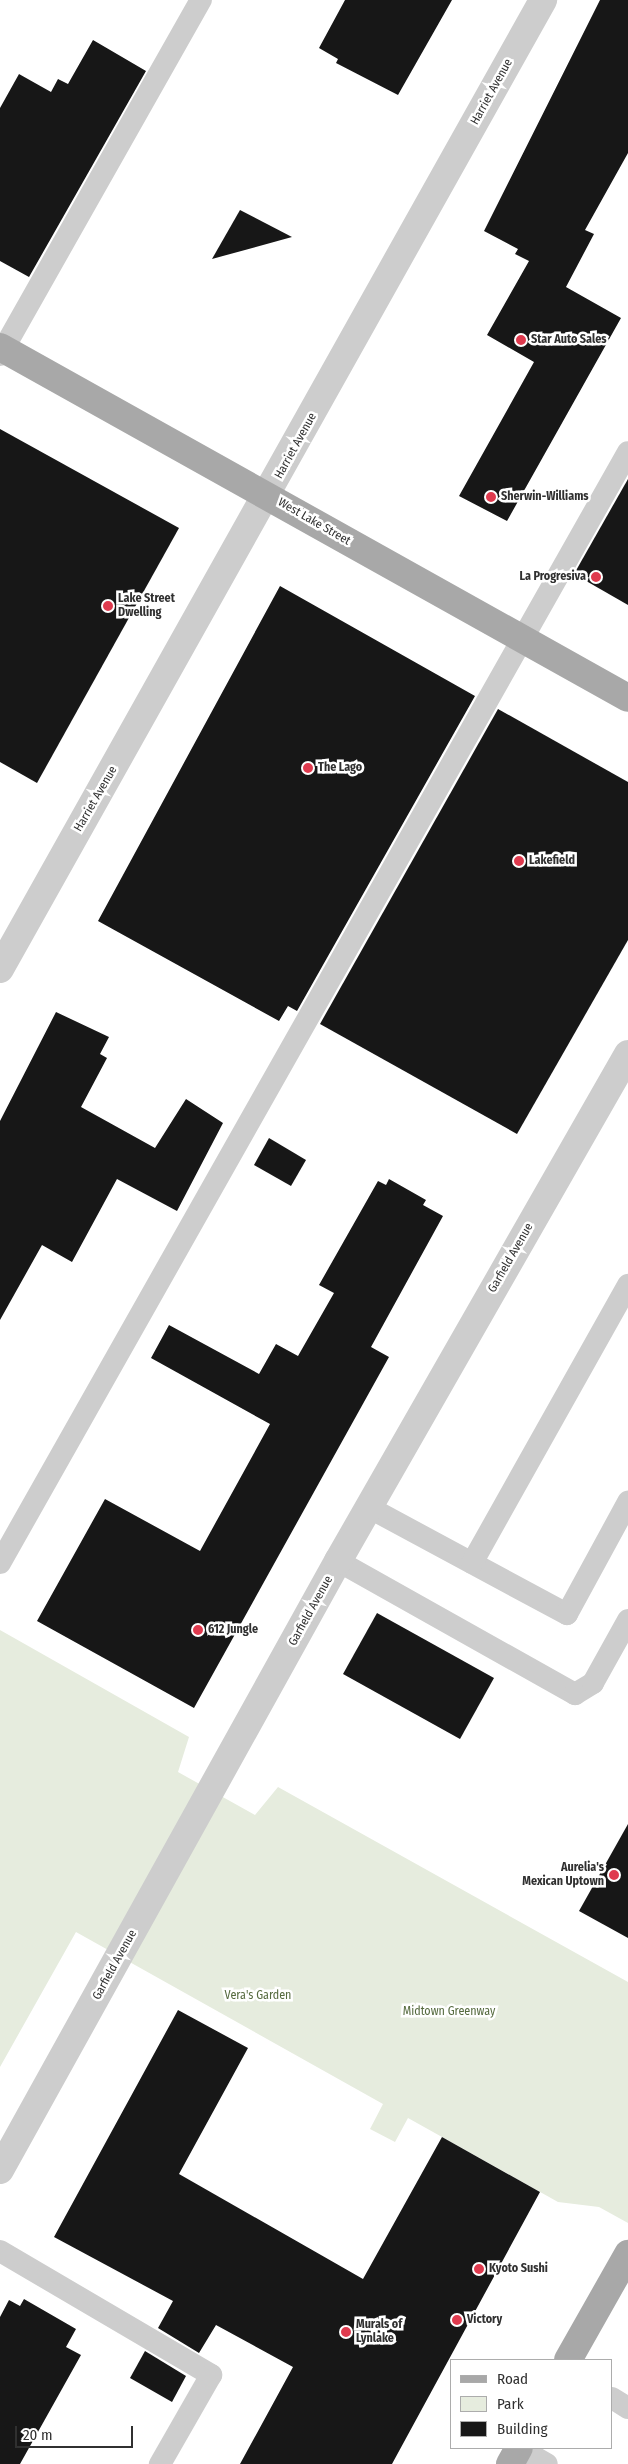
<!DOCTYPE html>
<style>
body{margin:0}
#map{position:relative;width:628px;height:2464px;overflow:hidden;background:#fff;font-family:"Fira Sans Condensed",sans-serif}
div>[style]{position:absolute}
.green>*{inset:0;background:#e6ecde}
.building>*{inset:0;background:#171717}
.service>*{height:22px;margin:-11px;padding:0 11px;transform-origin:11px;border-radius:11px;background:#cdcdcd}
.minor>*{height:28px;margin:-14px;padding:0 14px;transform-origin:14px;border-radius:14px;background:#cdcdcd}
.primary>*{height:28px;margin:-14px;padding:0 14px;transform-origin:14px;border-radius:14px;background:#a8a8a8}
.dots>*{width:14px;height:14px;translate:-50% -50%;box-sizing:border-box;border:2px solid #fff;border-radius:50%}
span{translate:-50% -50%;white-space:nowrap;text-align:center;line-height:1.15;-webkit-text-stroke:5px #fff;paint-order:stroke}
.street-label{font-size:12px;color:#303030}
.poi-label{font-size:12px;color:#303030;font-weight:700}
.left{translate:0 -50%;text-align:left}
.right{translate:-100% -50%;text-align:right}
.park-label{font-size:12px;color:#556a3e}
.legend{position:absolute;left:450px;top:2359px;width:162px;height:90px;box-sizing:border-box;background:#fff;border:1px solid #acacac;margin:0;padding:6px 9px;list-style:none;font-size:15px;color:#303030}
.legend li{display:flex;align-items:center;gap:10px;height:25px}
.legend b{width:25px;border:1px solid #acacac}
.scale{position:absolute;left:15px;top:2426px;width:118px;height:22px;box-sizing:border-box;border:2px solid #303030;border-top:0;padding-left:6px;font-size:15px;line-height:18px;white-space:nowrap;color:#303030;-webkit-text-stroke:4px #fff;paint-order:stroke}
</style>
<div id="map">
<div class="green">
<i style="clip-path:polygon(0 1630px,189px 1737px,178px 1772px,255px 1815px,278px 1787px,628px 1982px,628px 2223px,599px 2207px,558px 2202px,408px 2118px,395px 2142px,370px 2129px,383px 2104px,76px 1932px,0 2067px)"></i>
</div>
<div class="building">
<i style="clip-path:polygon(345px 0,452px 0,398px 95px,336px 63px,338px 59px,319px 48px)"></i>
<i style="clip-path:polygon(600px 0,628px 0,628px 153px,585px 230px,594px 234px,566px 287px,621px 318px,507px 521px,459px 496px,534px 362px,487px 335px,529px 261px,515px 254px,518px 249px,484px 231px)"></i>
<i style="clip-path:polygon(93px 40px,146px 71px,29px 277px,0 261px,0 108px,19px 74px,51px 92px,58px 79px,68px 84px)"></i>
<i style="clip-path:polygon(240px 210px,292px 237px,212px 259px)"></i>
<i style="clip-path:polygon(0 429px,179px 528px,37px 783px,0 762px)"></i>
<i style="clip-path:polygon(628px 479px,628px 605px,574px 574px)"></i>
<i style="clip-path:polygon(280px 586px,475px 696px,297px 1011px,288px 1006px,279px 1021px,98px 921px)"></i>
<i style="clip-path:polygon(498px 709px,628px 782px,628px 940px,517px 1134px,320px 1024px)"></i>
<i style="clip-path:polygon(56px 1012px,109px 1037px,100px 1054px,107px 1058px,81px 1107px,155px 1148px,186px 1099px,223px 1123px,177px 1211px,117px 1179px,72px 1262px,42px 1245px,0 1320px,0 1121px)"></i>
<i style="clip-path:polygon(269px 1138px,306px 1160px,291px 1186px,254px 1165px)"></i>
<i style="clip-path:polygon(389px 1179px,426px 1200px,423px 1205px,443px 1216px,371px 1347px,389px 1357px,194px 1708px,37px 1621px,105px 1499px,200px 1551px,270px 1424px,151px 1358px,169px 1325px,259px 1374px,276px 1344px,298px 1356px,334px 1293px,319px 1285px,378px 1181px,386px 1185px)"></i>
<i style="clip-path:polygon(377px 1613px,494px 1678px,460px 1739px,343px 1674px)"></i>
<i style="clip-path:polygon(628px 1824px,628px 1938px,579px 1911px)"></i>
<i style="clip-path:polygon(178px 2010px,248px 2048px,179px 2174px,363px 2279px,442px 2137px,540px 2192px,392px 2464px,240px 2464px,293px 2367px,216px 2325px,199px 2353px,158px 2328px,173px 2301px,54px 2237px)"></i>
<i style="clip-path:polygon(24px 2299px,76px 2329px,66px 2347px,81px 2355px,20px 2464px,0 2464px,0 2317px,9px 2300px,20px 2306px)"></i>
<i style="clip-path:polygon(145px 2351px,186px 2376px,172px 2402px,130px 2378px)"></i>
</div>
<div class="service">
<i style="left:0;top:355px;width:408px;rotate:-60.5deg"></i>
<i style="left:368px;top:1507px;width:226px;rotate:28.3deg"></i>
<i style="left:567px;top:1614px;width:128px;rotate:-61.4deg"></i>
<i style="left:338px;top:1561px;width:272px;rotate:29.3deg"></i>
<i style="left:575px;top:1694px;width:21px;rotate:-31deg"></i>
<i style="left:593px;top:1683px;width:72px;rotate:-60.9deg"></i>
<i style="left:0;top:1563px;width:1276px;rotate:-60.52deg"></i>
<i style="left:472px;top:1563px;width:319px;rotate:-60.7deg"></i>
<i style="left:0;top:2251px;width:245px;rotate:30.4deg"></i>
<i style="left:211px;top:2375px;width:103px;rotate:119.8deg"></i>
<i style="left:612px;top:2398px;width:19px;rotate:32deg"></i>
<i style="left:519px;top:2448px;width:32px;rotate:30deg"></i>
</div>
<div class="minor">
<i style="left:0;top:969px;width:1111px;rotate:-60.73deg"></i>
<i style="left:0;top:2170px;width:697px;rotate:-60.97deg"></i>
<i style="left:338px;top:1561px;width:584px;rotate:-60.23deg"></i>
</div>
<div class="primary">
<i style="left:0;top:347px;width:719px;rotate:29.2deg"></i>
<i style="left:568px;top:2360px;width:122px;rotate:-60.5deg"></i>
<i style="left:510px;top:2464px;width:18px;rotate:-61deg"></i>
</div>
<div class="dots">
<i style="left:521px;top:340px;background:#df3a4e"></i>
<i style="left:491px;top:497px;background:#df3a4e"></i>
<i style="left:596px;top:577px;background:#df3a4e"></i>
<i style="left:108px;top:606px;background:#df3a4e"></i>
<i style="left:308px;top:768px;background:#df3a4e"></i>
<i style="left:519px;top:861px;background:#df3a4e"></i>
<i style="left:198px;top:1630px;background:#df3a4e"></i>
<i style="left:614px;top:1875px;background:#df3a4e"></i>
<i style="left:479px;top:2269px;background:#df3a4e"></i>
<i style="left:457px;top:2320px;background:#df3a4e"></i>
<i style="left:346px;top:2332px;background:#df3a4e"></i>
</div>
<div class="street-label">
<span style="left:492px;top:92px;rotate:-61deg">Harriet Avenue</span>
<span style="left:296px;top:446px;rotate:-61deg">Harriet Avenue</span>
<span style="left:314px;top:522px;rotate:30deg">West Lake Street</span>
<span style="left:96px;top:799px;rotate:-60deg">Harriet Avenue</span>
<span style="left:511px;top:1258px;rotate:-60deg">Garfield Avenue</span>
<span style="left:311px;top:1611px;rotate:-61deg">Garfield Avenue</span>
<span style="left:115px;top:1965px;rotate:-61deg">Garfield Avenue</span>
</div>
<div class="poi-label">
<span class="left" style="left:531px;top:340px">Star Auto Sales</span>
<span class="left" style="left:501px;top:497px">Sherwin-Williams</span>
<span class="right" style="left:586px;top:577px">La Progresiva</span>
<span class="left" style="left:118px;top:606px">Lake Street<br>Dwelling</span>
<span class="left" style="left:318px;top:768px">The Lago</span>
<span class="left" style="left:529px;top:861px">Lakefield</span>
<span class="left" style="left:208px;top:1630px">612 Jungle</span>
<span class="right" style="left:604px;top:1875px">Aurelia's<br>Mexican Uptown</span>
<span class="left" style="left:489px;top:2269px">Kyoto Sushi</span>
<span class="left" style="left:467px;top:2320px">Victory</span>
<span class="left" style="left:356px;top:2332px">Murals of<br>Lynlake</span>
</div>
<div class="park-label">
<span style="left:258px;top:1996px">Vera's Garden</span>
<span style="left:449px;top:2012px">Midtown Greenway</span>
</div>
<ul class="legend">
<li><b style="height:6px;background:#a8a8a8"></b>Road</li>
<li><b style="height:14px;background:#e6ecde"></b>Park</li>
<li><b style="height:14px;background:#171717"></b>Building</li>
</ul>
<div class="scale">20 m</div>
</div>
